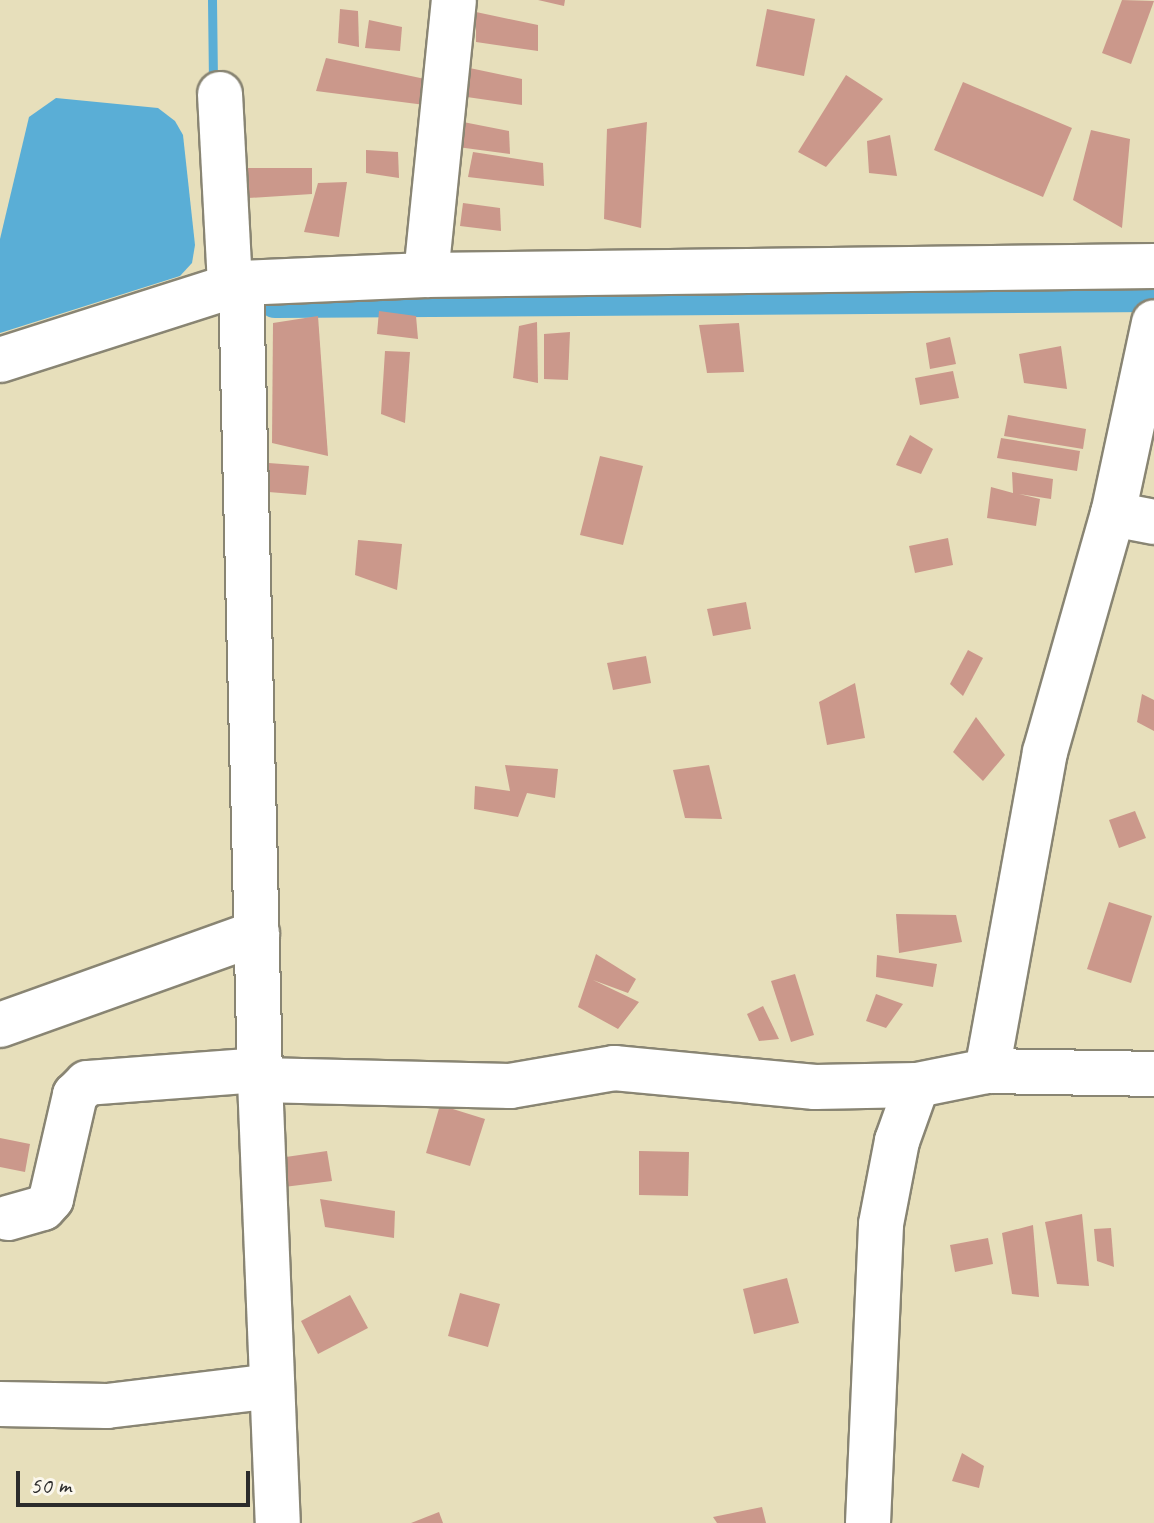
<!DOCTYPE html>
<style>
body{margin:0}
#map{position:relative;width:1154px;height:1523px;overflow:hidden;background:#e7dfbb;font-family:Caveat,sans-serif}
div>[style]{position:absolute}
.water>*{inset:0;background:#5aaed6}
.stream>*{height:9px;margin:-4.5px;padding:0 4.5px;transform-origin:4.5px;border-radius:4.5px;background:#5aaed6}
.canal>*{height:32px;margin:-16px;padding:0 16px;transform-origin:16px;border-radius:16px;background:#5aaed6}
.building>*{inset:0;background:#cb988b}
.roads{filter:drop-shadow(2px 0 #898573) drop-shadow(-2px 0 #898573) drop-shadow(0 2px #898573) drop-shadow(0 -2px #898573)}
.minor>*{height:44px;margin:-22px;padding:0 22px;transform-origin:22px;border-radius:22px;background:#fff}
span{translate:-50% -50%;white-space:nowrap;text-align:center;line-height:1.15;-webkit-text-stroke:6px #fbf7ec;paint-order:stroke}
.scale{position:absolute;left:16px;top:1471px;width:234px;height:36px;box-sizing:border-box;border:4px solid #2b2b2b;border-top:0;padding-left:10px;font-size:24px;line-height:28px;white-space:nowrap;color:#2b2b2b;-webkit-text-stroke:6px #fbf7ec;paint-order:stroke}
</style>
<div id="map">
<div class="water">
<i style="clip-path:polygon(56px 98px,158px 108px,175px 121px,183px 135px,195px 245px,192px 263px,180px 276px,0 333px,0 239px,29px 117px)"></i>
</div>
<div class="stream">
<i style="left:212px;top:0;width:85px;rotate:89.3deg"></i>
</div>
<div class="canal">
<i style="left:275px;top:302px;width:879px;rotate:-0.39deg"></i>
</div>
<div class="building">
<i style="clip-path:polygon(538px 0,565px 0,564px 6px)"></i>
<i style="clip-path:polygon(1122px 0,1154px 1px,1131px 64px,1102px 53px)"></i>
<i style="clip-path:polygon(340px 9px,358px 11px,359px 47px,338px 43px)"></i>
<i style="clip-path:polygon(767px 9px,815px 19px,804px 76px,756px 66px)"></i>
<i style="clip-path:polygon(476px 12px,538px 25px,538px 51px,476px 42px)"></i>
<i style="clip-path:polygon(369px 20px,402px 27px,400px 51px,365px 48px)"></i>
<i style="clip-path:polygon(326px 58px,425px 79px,425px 105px,316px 91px)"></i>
<i style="clip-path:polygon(460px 66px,522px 79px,522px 105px,460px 96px)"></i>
<i style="clip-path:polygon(846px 75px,883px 99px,826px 167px,798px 152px)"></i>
<i style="clip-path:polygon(963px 82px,1072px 128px,1043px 197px,934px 150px)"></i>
<i style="clip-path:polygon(458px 121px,509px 131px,510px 154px,450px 146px)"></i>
<i style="clip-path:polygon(647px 122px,641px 228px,604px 219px,607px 129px)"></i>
<i style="clip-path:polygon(1091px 130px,1130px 139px,1122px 228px,1073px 200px)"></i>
<i style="clip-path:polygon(890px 135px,897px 176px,869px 173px,867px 141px)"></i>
<i style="clip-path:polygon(366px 150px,398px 152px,399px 178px,366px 173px)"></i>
<i style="clip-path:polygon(473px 152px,543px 163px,544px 186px,468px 177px)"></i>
<i style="clip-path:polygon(245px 168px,312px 168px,312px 194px,248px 198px)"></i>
<i style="clip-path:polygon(347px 182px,339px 237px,304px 232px,318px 183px)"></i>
<i style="clip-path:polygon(463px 203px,500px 208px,501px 231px,460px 226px)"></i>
<i style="clip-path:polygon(379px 311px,416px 316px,418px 339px,377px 334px)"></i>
<i style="clip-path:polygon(318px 316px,328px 456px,272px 443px,273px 323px)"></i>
<i style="clip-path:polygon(537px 322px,538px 383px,513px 378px,519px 326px)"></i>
<i style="clip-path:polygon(739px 323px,744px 372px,707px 373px,699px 325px)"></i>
<i style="clip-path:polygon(570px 332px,568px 380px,544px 379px,544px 334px)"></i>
<i style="clip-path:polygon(950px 337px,956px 364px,930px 369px,926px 343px)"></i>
<i style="clip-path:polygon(1061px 346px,1067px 389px,1024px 383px,1019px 354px)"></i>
<i style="clip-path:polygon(385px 351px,410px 352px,405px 423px,381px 414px)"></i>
<i style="clip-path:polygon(953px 371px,959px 398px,920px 405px,915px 378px)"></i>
<i style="clip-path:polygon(1008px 415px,1086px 429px,1083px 449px,1004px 436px)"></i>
<i style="clip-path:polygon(910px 435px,933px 449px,921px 474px,896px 465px)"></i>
<i style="clip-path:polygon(1001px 438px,1080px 451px,1077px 471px,997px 458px)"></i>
<i style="clip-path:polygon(600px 456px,643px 466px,623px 545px,580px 535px)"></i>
<i style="clip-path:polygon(255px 462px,309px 466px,306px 495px,256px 491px)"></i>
<i style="clip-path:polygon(1012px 472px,1053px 479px,1051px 499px,1019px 494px,1040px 499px,1036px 526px,987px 518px,991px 487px,1013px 493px)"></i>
<i style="clip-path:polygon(948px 538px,953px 565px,915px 573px,909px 546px)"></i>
<i style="clip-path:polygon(358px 540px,402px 544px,397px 590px,355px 575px)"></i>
<i style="clip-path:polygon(746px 602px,751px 629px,713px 636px,707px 609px)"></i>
<i style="clip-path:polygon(968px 650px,983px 658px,963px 696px,950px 684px)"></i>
<i style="clip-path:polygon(646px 656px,651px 683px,613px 690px,607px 663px)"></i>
<i style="clip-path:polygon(855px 683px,865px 738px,827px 745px,819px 702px)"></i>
<i style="clip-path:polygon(1142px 694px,1154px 700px,1154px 731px,1137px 722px)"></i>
<i style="clip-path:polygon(976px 717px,1005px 755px,983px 781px,953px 752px)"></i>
<i style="clip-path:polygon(505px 765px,558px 769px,555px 798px,527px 793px,518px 817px,474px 809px,475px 786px,510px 791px)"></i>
<i style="clip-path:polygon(709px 765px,722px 819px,685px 818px,673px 770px)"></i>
<i style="clip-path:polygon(1135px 811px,1146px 838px,1119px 848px,1109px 820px)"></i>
<i style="clip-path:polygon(1109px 902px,1152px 916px,1131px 983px,1087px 969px)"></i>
<i style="clip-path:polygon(896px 914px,956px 915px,962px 942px,899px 953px)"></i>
<i style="clip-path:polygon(596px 954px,636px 979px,628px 993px,593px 980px,639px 1002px,618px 1029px,578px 1007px)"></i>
<i style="clip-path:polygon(877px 955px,937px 964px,933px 987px,876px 977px)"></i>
<i style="clip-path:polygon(795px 974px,814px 1035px,791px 1042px,771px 981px)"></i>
<i style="clip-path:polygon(876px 994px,903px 1004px,886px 1028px,866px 1021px)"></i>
<i style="clip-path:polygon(763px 1006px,779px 1039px,759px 1041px,747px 1014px)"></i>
<i style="clip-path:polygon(440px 1105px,485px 1119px,470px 1166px,426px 1153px)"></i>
<i style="clip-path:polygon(0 1138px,30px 1144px,25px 1172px,0 1167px)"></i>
<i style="clip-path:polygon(327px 1151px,332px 1181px,284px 1187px,279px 1158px)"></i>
<i style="clip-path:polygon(639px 1151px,689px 1152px,688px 1196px,639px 1195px)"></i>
<i style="clip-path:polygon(320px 1199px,395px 1211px,394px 1238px,325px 1227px)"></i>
<i style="clip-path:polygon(1082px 1214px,1089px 1286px,1057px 1284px,1045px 1222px)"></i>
<i style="clip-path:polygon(1033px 1225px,1039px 1297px,1012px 1294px,1002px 1233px)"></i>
<i style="clip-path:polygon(1111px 1228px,1114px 1267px,1097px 1261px,1094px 1229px)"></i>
<i style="clip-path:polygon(988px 1238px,993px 1264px,955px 1272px,950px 1245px)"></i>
<i style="clip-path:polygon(787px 1278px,799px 1323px,754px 1334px,743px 1289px)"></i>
<i style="clip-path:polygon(460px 1293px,500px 1304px,488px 1347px,448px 1336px)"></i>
<i style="clip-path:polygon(350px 1295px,368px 1328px,318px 1354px,301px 1321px)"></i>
<i style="clip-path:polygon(962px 1453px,984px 1466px,979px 1488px,952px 1481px)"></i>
<i style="clip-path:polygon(762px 1507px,766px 1523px,717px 1523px,713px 1517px)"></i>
<i style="clip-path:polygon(439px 1512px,443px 1523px,411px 1523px)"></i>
</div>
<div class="roads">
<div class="minor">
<i style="left:220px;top:94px;width:193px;rotate:87deg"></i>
<i style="left:426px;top:275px;width:276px;rotate:-84.2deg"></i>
<i style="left:241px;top:283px;width:797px;rotate:88.63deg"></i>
<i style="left:260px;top:1080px;width:443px;rotate:87.7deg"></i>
<i style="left:0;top:360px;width:253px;rotate:-17.7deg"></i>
<i style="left:241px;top:283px;width:185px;rotate:-2.5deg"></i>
<i style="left:426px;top:275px;width:728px;rotate:-0.71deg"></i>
<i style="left:1113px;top:514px;width:42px;rotate:11deg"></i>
<i style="left:0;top:1025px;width:273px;rotate:-19.7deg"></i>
<i style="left:987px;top:1071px;width:167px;rotate:1deg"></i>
<i style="left:260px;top:1080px;width:250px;rotate:1.4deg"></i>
<i style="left:510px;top:1086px;width:106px;rotate:-9.8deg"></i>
<i style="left:614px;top:1068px;width:202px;rotate:5.4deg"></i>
<i style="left:815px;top:1087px;width:102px;rotate:-1.1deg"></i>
<i style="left:8px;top:1218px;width:36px;rotate:-16deg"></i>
<i style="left:43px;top:1208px;width:12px;rotate:-48deg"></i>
<i style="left:51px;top:1199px;width:107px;rotate:-77deg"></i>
<i style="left:75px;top:1095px;width:17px;rotate:-45deg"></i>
<i style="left:87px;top:1083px;width:173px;rotate:-4.3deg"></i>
<i style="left:0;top:1404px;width:107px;rotate:1.1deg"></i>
<i style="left:107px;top:1406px;width:166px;rotate:-6.9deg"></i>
<i style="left:868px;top:1523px;width:299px;rotate:-87.5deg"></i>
<i style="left:881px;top:1224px;width:85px;rotate:-79.1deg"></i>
<i style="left:897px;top:1141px;width:59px;rotate:-70.3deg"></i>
<i style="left:917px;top:1085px;width:71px;rotate:-11.3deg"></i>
<i style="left:987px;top:1071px;width:324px;rotate:-79.7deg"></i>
<i style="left:1045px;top:752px;width:248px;rotate:-74.1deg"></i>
<i style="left:1113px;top:514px;width:196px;rotate:-77.9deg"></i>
</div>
</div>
<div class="scale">50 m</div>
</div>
